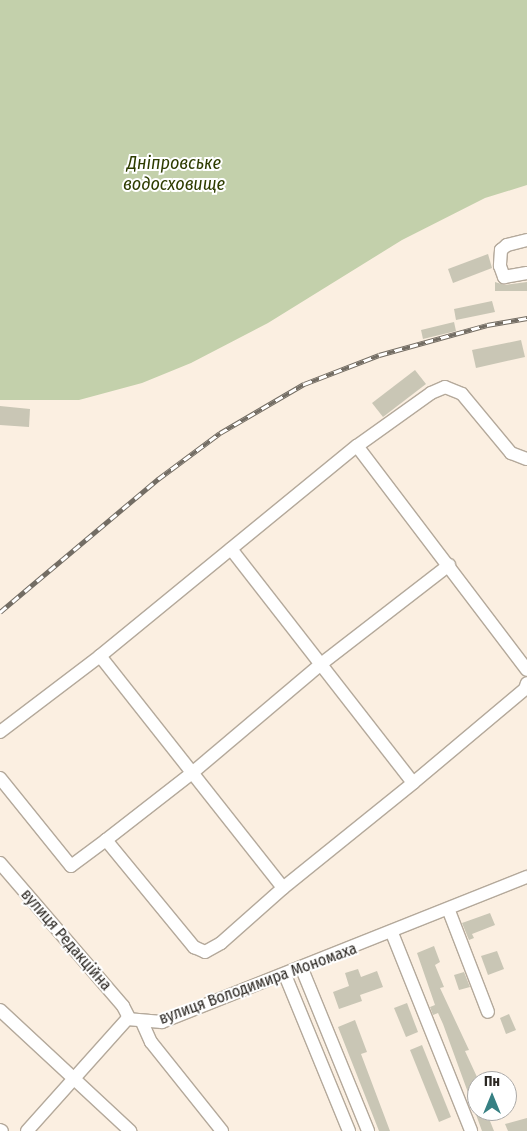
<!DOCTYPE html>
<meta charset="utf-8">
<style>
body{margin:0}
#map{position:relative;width:527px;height:1131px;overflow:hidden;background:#fbefe1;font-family:"Fira Sans Condensed",sans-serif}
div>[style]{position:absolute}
.water>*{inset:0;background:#c3d0ab}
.building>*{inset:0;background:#c9c6b5}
.roads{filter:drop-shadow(1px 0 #b4a99b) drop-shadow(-1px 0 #b4a99b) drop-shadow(0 1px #b4a99b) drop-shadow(0 -1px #b4a99b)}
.minor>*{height:12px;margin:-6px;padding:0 6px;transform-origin:6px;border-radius:6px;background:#fff}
.rail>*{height:4.5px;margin-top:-2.25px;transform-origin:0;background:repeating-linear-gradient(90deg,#fff 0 8px,#736d64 0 16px);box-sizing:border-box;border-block:1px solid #736d64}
span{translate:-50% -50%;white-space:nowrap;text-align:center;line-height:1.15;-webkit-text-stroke:4px #fff;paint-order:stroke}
.street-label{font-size:16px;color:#2c2823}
.water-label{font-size:18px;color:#2e3c00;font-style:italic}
.north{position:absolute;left:467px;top:1071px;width:50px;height:50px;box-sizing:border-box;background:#fff;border:1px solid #aba9a7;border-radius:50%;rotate:0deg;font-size:14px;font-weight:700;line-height:20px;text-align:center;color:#2c2823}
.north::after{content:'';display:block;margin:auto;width:18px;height:22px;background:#378083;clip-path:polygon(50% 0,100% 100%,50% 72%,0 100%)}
</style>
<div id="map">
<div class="water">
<i style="clip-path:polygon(0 0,527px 0,527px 185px,485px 198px,402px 240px,268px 323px,191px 363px,142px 383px,79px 400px,0 400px)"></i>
</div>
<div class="building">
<i style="clip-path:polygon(488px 254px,492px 268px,453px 283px,448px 269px)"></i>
<i style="clip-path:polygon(495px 282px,505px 285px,527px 282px,527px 291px,495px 291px)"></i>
<i style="clip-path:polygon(492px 301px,495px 312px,456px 320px,454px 309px)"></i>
<i style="clip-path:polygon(454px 322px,456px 331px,423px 339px,421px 330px)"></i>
<i style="clip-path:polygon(521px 340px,525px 357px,476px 368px,472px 350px)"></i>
<i style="clip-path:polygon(415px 370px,426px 384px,383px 417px,372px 403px)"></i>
<i style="clip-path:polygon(0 406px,30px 409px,29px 427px,0 425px)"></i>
<i style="clip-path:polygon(490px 913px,495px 925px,472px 934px,474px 938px,469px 940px,462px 923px)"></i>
<i style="clip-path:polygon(434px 946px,440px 962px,435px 965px,444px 987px,440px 988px,469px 1050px,465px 1051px,477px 1077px,477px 1111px,486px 1111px,494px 1131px,482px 1131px,443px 1024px,438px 1013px,433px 1015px,430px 1007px,435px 1005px,417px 953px)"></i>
<i style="clip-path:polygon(497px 951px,504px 969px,488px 975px,481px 956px)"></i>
<i style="clip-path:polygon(358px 969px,361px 977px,377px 971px,383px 987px,360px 995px,362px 1001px,339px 1009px,333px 992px,349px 986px,345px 973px)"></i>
<i style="clip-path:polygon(464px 972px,470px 987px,459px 990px,454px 975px)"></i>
<i style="clip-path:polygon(407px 1003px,418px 1032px,406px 1037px,394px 1008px)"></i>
<i style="clip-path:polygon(509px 1014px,516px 1030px,506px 1034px,500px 1018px)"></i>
<i style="clip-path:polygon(355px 1020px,367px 1052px,361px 1054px,390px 1131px,379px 1131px,338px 1027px)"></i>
<i style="clip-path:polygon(422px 1045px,451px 1117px,439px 1122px,410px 1050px)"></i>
<i style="clip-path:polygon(527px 1118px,527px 1131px,508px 1131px,505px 1124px)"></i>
</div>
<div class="roads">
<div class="minor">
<i style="left:527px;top:240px;width:21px;rotate:166deg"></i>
<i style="left:507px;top:245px;width:8px;rotate:140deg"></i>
<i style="left:501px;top:250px;width:16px;rotate:94deg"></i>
<i style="left:500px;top:266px;width:12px;rotate:70deg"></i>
<i style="left:504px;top:277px;width:23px;rotate:-10deg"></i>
<i style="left:357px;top:446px;width:91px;rotate:-35.6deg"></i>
<i style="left:431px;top:393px;width:15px;rotate:-23deg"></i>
<i style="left:445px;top:387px;width:18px;rotate:22deg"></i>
<i style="left:462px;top:394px;width:77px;rotate:50.3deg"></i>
<i style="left:511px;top:453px;width:17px;rotate:21deg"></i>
<i style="left:231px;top:549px;width:296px;rotate:52.1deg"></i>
<i style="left:100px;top:656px;width:295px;rotate:51.7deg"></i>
<i style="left:0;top:732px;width:126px;rotate:-37.2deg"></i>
<i style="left:100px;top:656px;width:332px;rotate:-39.3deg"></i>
<i style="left:357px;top:446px;width:281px;rotate:52.8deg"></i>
<i style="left:0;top:778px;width:113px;rotate:51.1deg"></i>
<i style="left:71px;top:866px;width:44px;rotate:-36.6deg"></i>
<i style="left:106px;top:840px;width:139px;rotate:50.6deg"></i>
<i style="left:194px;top:947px;width:12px;rotate:24deg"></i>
<i style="left:205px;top:952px;width:18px;rotate:-29deg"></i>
<i style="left:221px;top:943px;width:83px;rotate:-41.6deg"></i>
<i style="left:283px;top:888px;width:167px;rotate:-38.9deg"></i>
<i style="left:413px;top:783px;width:146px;rotate:-40deg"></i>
<i style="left:525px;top:689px;width:6px;rotate:-72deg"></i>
<i style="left:106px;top:840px;width:109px;rotate:-37.9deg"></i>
<i style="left:192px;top:773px;width:169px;rotate:-40.2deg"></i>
<i style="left:321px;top:664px;width:162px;rotate:-37.7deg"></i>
<i style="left:0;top:863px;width:189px;rotate:49.3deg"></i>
<i style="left:123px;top:1006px;width:13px;rotate:63deg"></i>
<i style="left:449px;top:911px;width:108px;rotate:68.9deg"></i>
<i style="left:392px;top:933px;width:213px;rotate:68.2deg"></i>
<i style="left:302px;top:969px;width:175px;rotate:67.8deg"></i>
<i style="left:285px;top:975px;width:169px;rotate:67.7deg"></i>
<i style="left:0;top:1010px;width:178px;rotate:42.9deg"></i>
<i style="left:142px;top:1022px;width:22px;rotate:66deg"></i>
<i style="left:151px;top:1042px;width:114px;rotate:51.4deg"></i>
<i style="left:0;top:1130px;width:2px;rotate:27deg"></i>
<i style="left:27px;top:1131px;width:150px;rotate:-48.2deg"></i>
<i style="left:127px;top:1019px;width:35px;rotate:5deg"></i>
<i style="left:162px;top:1022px;width:393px;rotate:-21.7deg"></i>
</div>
</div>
<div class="rail">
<i style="left:0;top:612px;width:207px;rotate:-40.1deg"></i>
<i style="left:158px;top:479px;width:77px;rotate:-36.6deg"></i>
<i style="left:220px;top:433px;width:97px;rotate:-30.3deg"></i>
<i style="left:304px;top:384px;width:80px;rotate:-21.1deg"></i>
<i style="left:379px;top:355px;width:112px;rotate:-15.5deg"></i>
<i style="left:487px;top:325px;width:41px;rotate:-9.9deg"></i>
</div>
<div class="street-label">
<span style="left:66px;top:940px;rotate:49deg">вулиця Редакційна</span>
<span style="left:258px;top:984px;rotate:-20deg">вулиця Володимира Мономаха</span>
</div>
<div class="water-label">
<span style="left:174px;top:174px">Дніпровське<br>водосховище</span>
</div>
<div class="north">Пн</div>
</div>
